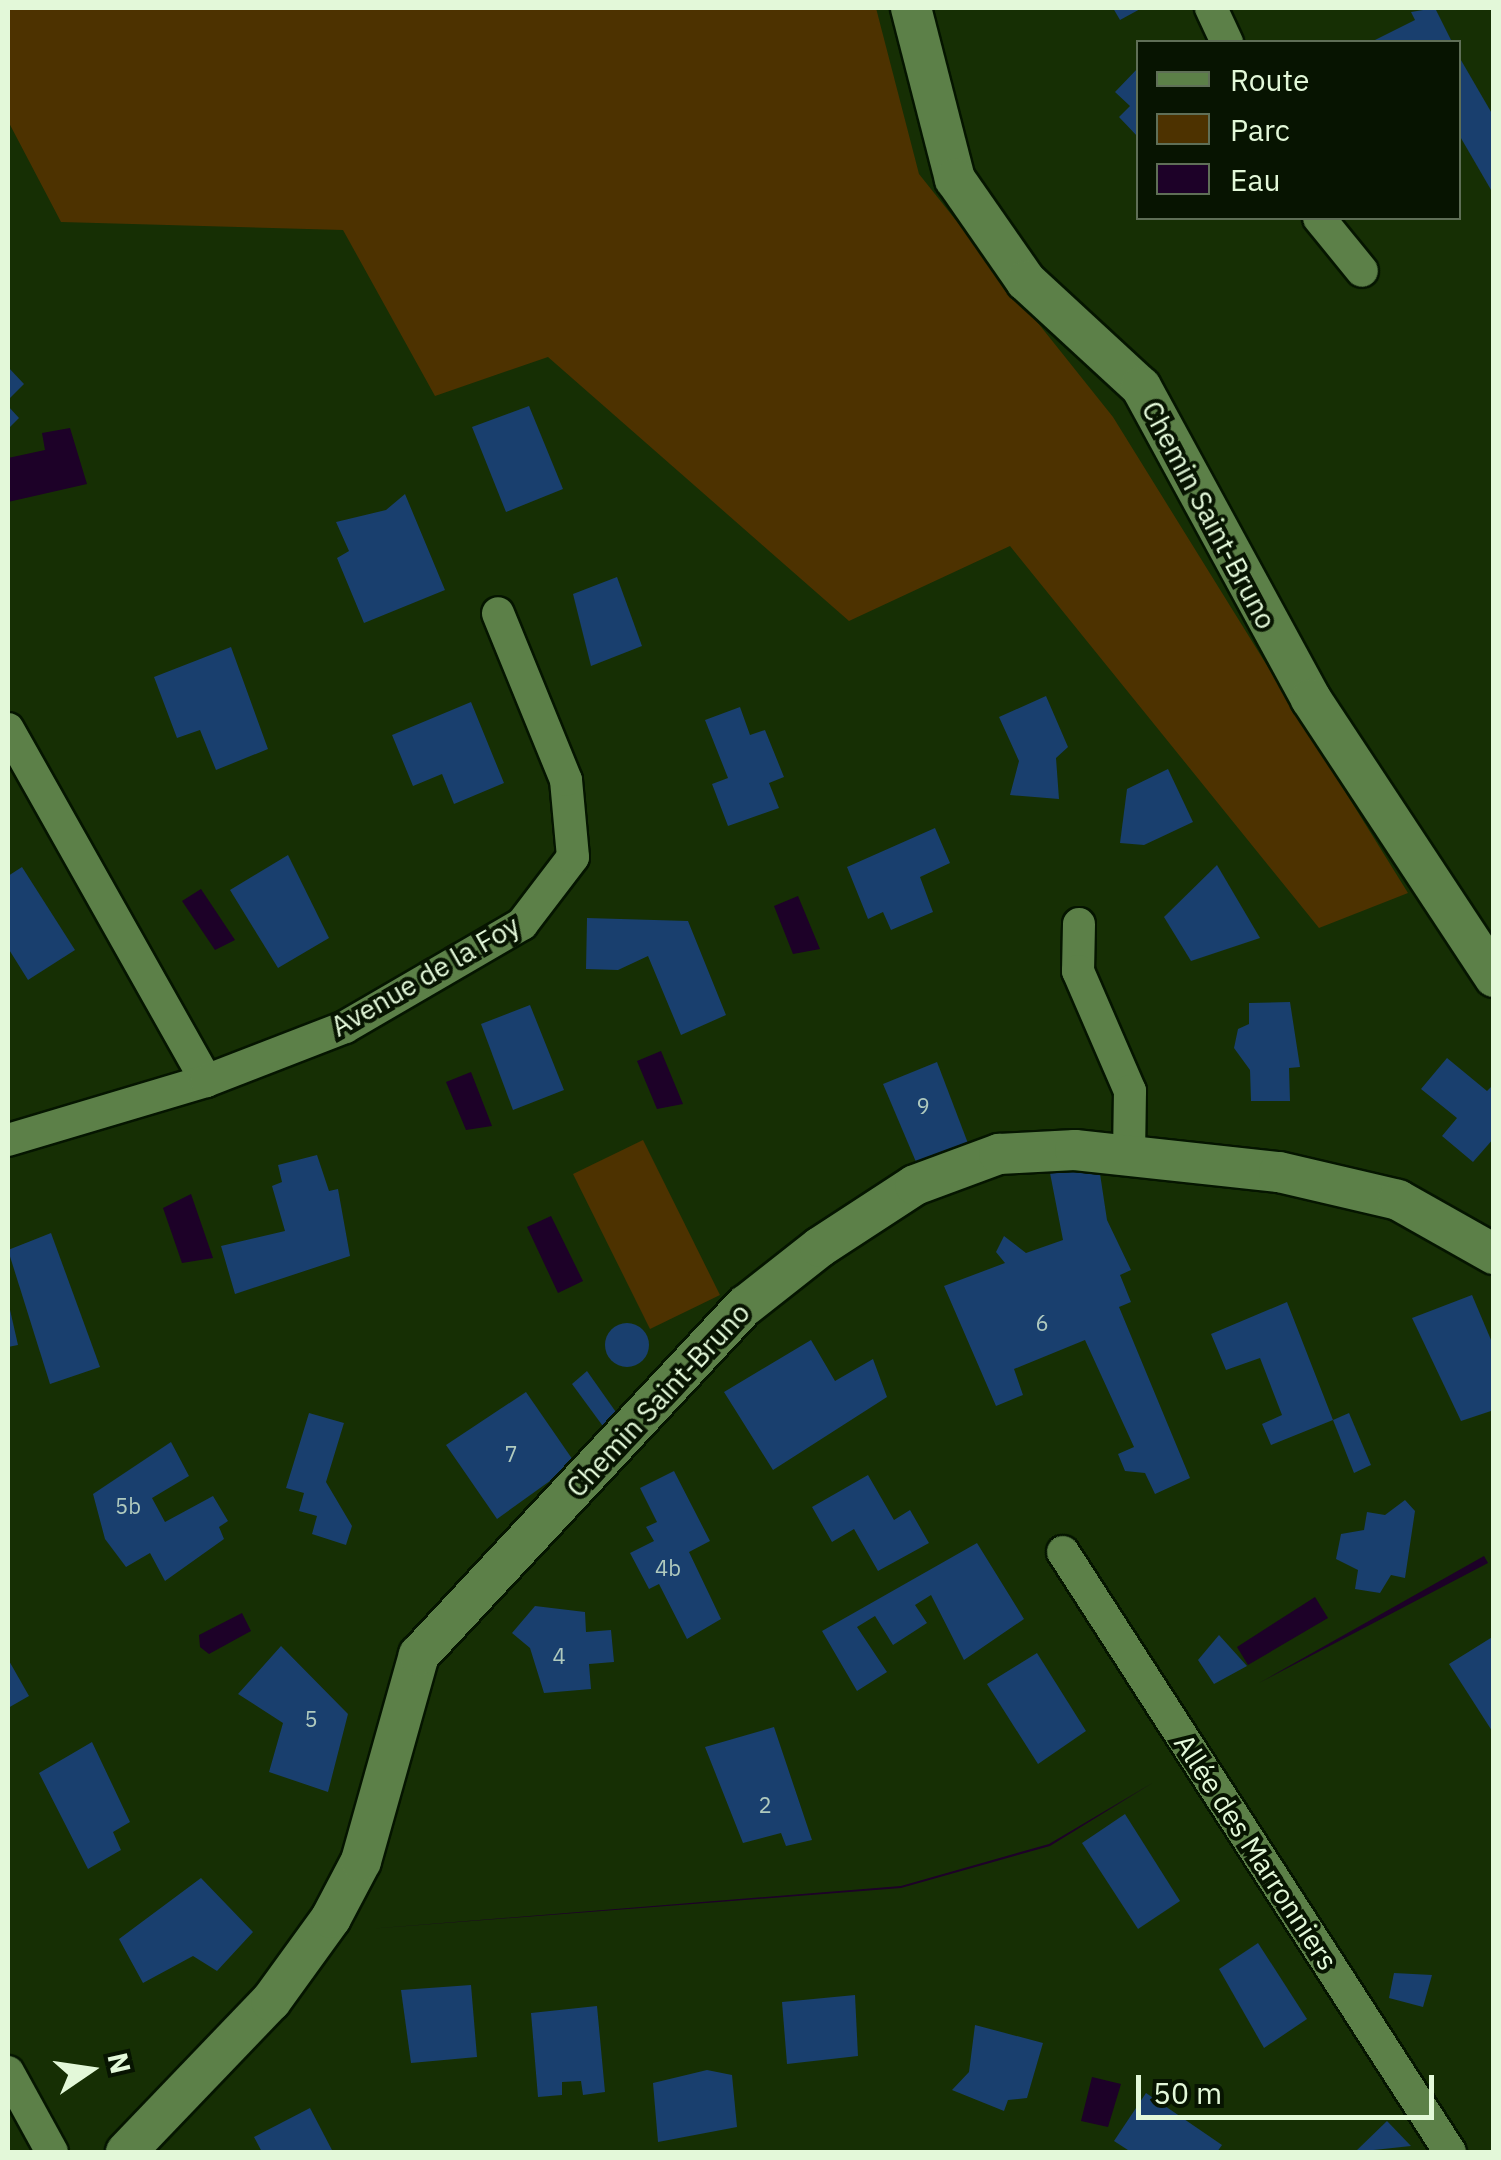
<!DOCTYPE html>
<meta charset="utf-8">
<style>
body{margin:0}
#map{position:relative;width:1501px;height:2160px;overflow:hidden;background:#162f04;font-family:"IBM Plex Sans",sans-serif}
div>[style]{position:absolute}
.green>*{inset:0;background:#4d3200}
.water>*{inset:0;background:#1d0128}
.building>*{inset:0;background:#193f6e}
.round{border-radius:50%}
.roads{filter:drop-shadow(2px 0 #051500) drop-shadow(-2px 0 #051500) drop-shadow(0 2px #051500) drop-shadow(0 -2px #051500)}
.minor>*{height:32px;margin:-16px;padding:0 16px;transform-origin:16px;border-radius:16px;background:#5c8048}
.tertiary>*{height:40px;margin:-20px;padding:0 20px;transform-origin:20px;border-radius:20px;background:#5c8048}
span{translate:-50% -50%;white-space:nowrap;text-align:center;line-height:1.15;-webkit-text-stroke:8px #071401;paint-order:stroke}
.number-label{font-size:22px;color:#b0cabe}
.number-label span{-webkit-text-stroke-width:0}
.street-label{font-size:28px;color:#e3f8d9}
.frame{position:absolute;inset:0;border:10px solid #e3f8d9;pointer-events:none}
.legend{position:absolute;left:1136px;top:40px;width:325px;height:180px;box-sizing:border-box;background:#071401;border:2px solid #5f6f57;margin:0;padding:12px 18px;list-style:none;font-size:30px;color:#e3f8d9}
.legend li{display:flex;align-items:center;gap:20px;height:50px}
.legend b{width:50px;border:2px solid #5f6f57}
.north{position:absolute;left:40px;top:2020px;width:100px;height:100px;-webkit-text-stroke:8px #071401;paint-order:stroke;rotate:77deg;font-size:28px;font-weight:700;line-height:40px;text-align:center;color:#e3f8d9}
.north::after{content:'';display:block;margin:auto;width:35px;height:45px;background:#e3f8d9;clip-path:polygon(50% 0,100% 100%,50% 72%,0 100%)}
.scale{position:absolute;left:1136px;top:2075px;width:298px;height:45px;box-sizing:border-box;border:5px solid #e3f8d9;border-top:0;padding-left:12px;font-size:30px;line-height:35px;white-space:nowrap;color:#e3f8d9;-webkit-text-stroke:8px #071401;paint-order:stroke}
</style>
<div id="map">
<div class="green">
<i style="clip-path:polygon(8px 8px,876px 8px,919px 174px,1113px 417px,1408px 893px,1319px 928px,1010px 546px,849px 621px,548px 357px,435px 396px,343px 230px,61px 222px,8px 121px)"></i>
<i style="clip-path:polygon(643px 1140px,720px 1295px,650px 1329px,573px 1174px)"></i>
</div>
<div class="water">
<i style="clip-path:polygon(70px 428px,87px 484px,8px 502px,8px 458px,45px 450px,42px 433px)"></i>
<i style="clip-path:polygon(201px 889px,235px 940px,215px 950px,182px 901px)"></i>
<i style="clip-path:polygon(798px 896px,820px 949px,793px 954px,774px 906px)"></i>
<i style="clip-path:polygon(661px 1051px,683px 1104px,657px 1109px,637px 1061px)"></i>
<i style="clip-path:polygon(471px 1072px,492px 1126px,466px 1130px,446px 1082px)"></i>
<i style="clip-path:polygon(191px 1194px,213px 1258px,182px 1263px,163px 1208px)"></i>
<i style="clip-path:polygon(551px 1216px,583px 1281px,558px 1293px,527px 1227px)"></i>
<i style="clip-path:polygon(1484px 1556px,1488px 1563px,1259px 1683px)"></i>
<i style="clip-path:polygon(1315px 1597px,1328px 1618px,1248px 1665px,1237px 1647px)"></i>
<i style="clip-path:polygon(242px 1613px,251px 1631px,209px 1654px,200px 1647px,199px 1635px)"></i>
<i style="clip-path:polygon(1154px 1782px,1050px 1846px,901px 1888px,368px 1929px,901px 1886px,1049px 1844px)"></i>
<i style="clip-path:polygon(1092px 2077px,1121px 2084px,1108px 2127px,1081px 2121px)"></i>
</div>
<div class="building">
<i style="clip-path:polygon(1113px 8px,1142px 8px,1120px 20px)"></i>
<i style="clip-path:polygon(1435px 8px,1452px 42px,1371px 42px,1415px 20px,1411px 12px)"></i>
<i style="clip-path:polygon(1458px 55px,1494px 117px,1494px 195px,1458px 133px)"></i>
<i style="clip-path:polygon(1138px 68px,1138px 137px,1119px 117px,1130px 106px,1115px 92px)"></i>
<i style="clip-path:polygon(8px 367px,24px 384px,8px 400px)"></i>
<i style="clip-path:polygon(8px 406px,19px 418px,8px 429px)"></i>
<i style="clip-path:polygon(529px 406px,563px 489px,506px 512px,472px 427px)"></i>
<i style="clip-path:polygon(405px 494px,445px 590px,364px 623px,337px 558px,349px 551px,336px 522px,386px 510px)"></i>
<i style="clip-path:polygon(617px 577px,642px 646px,591px 666px,573px 594px)"></i>
<i style="clip-path:polygon(231px 647px,268px 749px,216px 770px,200px 730px,177px 738px,154px 677px)"></i>
<i style="clip-path:polygon(1046px 696px,1068px 747px,1056px 758px,1059px 799px,1010px 795px,1019px 761px,999px 717px)"></i>
<i style="clip-path:polygon(471px 702px,504px 783px,454px 804px,442px 774px,413px 786px,392px 735px)"></i>
<i style="clip-path:polygon(740px 707px,750px 735px,765px 730px,784px 777px,769px 783px,779px 808px,728px 826px,712px 784px,728px 778px,705px 720px)"></i>
<i style="clip-path:polygon(1168px 769px,1193px 822px,1144px 845px,1120px 843px,1127px 789px)"></i>
<i style="clip-path:polygon(935px 828px,950px 863px,920px 877px,933px 912px,891px 930px,883px 912px,868px 919px,847px 867px)"></i>
<i style="clip-path:polygon(288px 855px,329px 938px,278px 968px,230px 890px)"></i>
<i style="clip-path:polygon(1217px 865px,1260px 938px,1191px 961px,1164px 917px)"></i>
<i style="clip-path:polygon(22px 867px,75px 950px,28px 980px,8px 948px,8px 876px)"></i>
<i style="clip-path:polygon(587px 918px,688px 921px,726px 1015px,681px 1035px,648px 956px,618px 970px,586px 969px)"></i>
<i style="clip-path:polygon(1290px 1002px,1300px 1067px,1289px 1068px,1290px 1101px,1251px 1101px,1250px 1070px,1234px 1048px,1238px 1029px,1249px 1024px,1249px 1003px)"></i>
<i style="clip-path:polygon(530px 1005px,564px 1090px,513px 1110px,481px 1024px)"></i>
<i style="clip-path:polygon(1447px 1058px,1487px 1091px,1494px 1084px,1494px 1138px,1473px 1162px,1442px 1136px,1457px 1118px,1421px 1089px)"></i>
<i style="clip-path:polygon(937px 1062px,969px 1146px,919px 1169px,883px 1084px)"></i>
<i style="clip-path:polygon(317px 1155px,329px 1191px,338px 1189px,350px 1256px,235px 1294px,221px 1246px,285px 1231px,272px 1186px,282px 1182px,278px 1165px)"></i>
<i style="clip-path:polygon(1099px 1167px,1107px 1220px,1131px 1270px,1120px 1275px,1131px 1302px,1119px 1307px,1190px 1478px,1155px 1494px,1145px 1473px,1125px 1471px,1118px 1454px,1134px 1447px,1085px 1340px,1014px 1369px,1023px 1395px,996px 1406px,944px 1286px,1005px 1263px,996px 1252px,1004px 1236px,1026px 1253px,1063px 1240px,1050px 1173px)"></i>
<i style="clip-path:polygon(51px 1233px,100px 1367px,50px 1384px,8px 1250px)"></i>
<i style="clip-path:polygon(1472px 1295px,1494px 1347px,1494px 1410px,1461px 1421px,1412px 1318px)"></i>
<i style="clip-path:polygon(8px 1301px,18px 1345px,8px 1347px)"></i>
<i style="clip-path:polygon(1287px 1302px,1333px 1420px,1271px 1445px,1262px 1424px,1282px 1415px,1260px 1358px,1226px 1370px,1211px 1334px)"></i>
<i class="round" style="left:605px;top:1323px;width:44px;height:44px"></i>
<i style="clip-path:polygon(811px 1340px,835px 1381px,873px 1359px,887px 1397px,773px 1470px,724px 1392px)"></i>
<i style="clip-path:polygon(587px 1371px,618px 1415px,605px 1429px,572px 1384px)"></i>
<i style="clip-path:polygon(526px 1392px,575px 1463px,497px 1519px,446px 1445px)"></i>
<i style="clip-path:polygon(309px 1413px,344px 1423px,326px 1482px,352px 1526px,346px 1545px,312px 1534px,317px 1516px,299px 1511px,304px 1493px,286px 1488px)"></i>
<i style="clip-path:polygon(1349px 1413px,1371px 1465px,1354px 1473px,1333px 1420px)"></i>
<i style="clip-path:polygon(171px 1442px,189px 1476px,152px 1498px,165px 1522px,213px 1496px,228px 1521px,219px 1527px,224px 1539px,165px 1581px,150px 1553px,126px 1567px,105px 1539px,93px 1494px)"></i>
<i style="clip-path:polygon(674px 1471px,710px 1541px,689px 1552px,721px 1619px,687px 1639px,659px 1584px,649px 1589px,630px 1553px,654px 1541px,646px 1527px,657px 1522px,640px 1488px)"></i>
<i style="clip-path:polygon(868px 1475px,894px 1520px,910px 1510px,929px 1543px,878px 1571px,854px 1529px,832px 1542px,812px 1507px)"></i>
<i style="clip-path:polygon(1405px 1500px,1415px 1511px,1405px 1578px,1391px 1575px,1380px 1593px,1355px 1589px,1358px 1570px,1336px 1559px,1341px 1534px,1364px 1530px,1367px 1512px,1385px 1515px)"></i>
<i style="clip-path:polygon(977px 1543px,1024px 1619px,964px 1660px,931px 1595px,915px 1605px,927px 1623px,893px 1645px,875px 1616px,857px 1627px,887px 1672px,857px 1691px,822px 1631px)"></i>
<i style="clip-path:polygon(535px 1606px,585px 1612px,586px 1632px,611px 1630px,614px 1662px,589px 1664px,591px 1689px,544px 1693px,530px 1648px,512px 1633px)"></i>
<i style="clip-path:polygon(1219px 1635px,1247px 1666px,1214px 1684px,1198px 1660px)"></i>
<i style="clip-path:polygon(1494px 1636px,1494px 1734px,1449px 1664px)"></i>
<i style="clip-path:polygon(281px 1646px,348px 1714px,328px 1792px,269px 1772px,283px 1723px,238px 1694px)"></i>
<i style="clip-path:polygon(1037px 1653px,1086px 1731px,1038px 1764px,987px 1684px)"></i>
<i style="clip-path:polygon(8px 1659px,29px 1696px,8px 1708px)"></i>
<i style="clip-path:polygon(774px 1727px,812px 1840px,786px 1846px,781px 1833px,743px 1843px,705px 1747px)"></i>
<i style="clip-path:polygon(92px 1742px,130px 1822px,113px 1832px,121px 1850px,88px 1869px,39px 1773px)"></i>
<i style="clip-path:polygon(1125px 1814px,1180px 1901px,1138px 1929px,1082px 1843px)"></i>
<i style="clip-path:polygon(201px 1878px,253px 1932px,217px 1971px,193px 1956px,143px 1983px,119px 1939px)"></i>
<i style="clip-path:polygon(1258px 1943px,1307px 2019px,1264px 2048px,1219px 1969px)"></i>
<i style="clip-path:polygon(1394px 1973px,1432px 1975px,1423px 2007px,1389px 1998px)"></i>
<i style="clip-path:polygon(471px 1985px,477px 2057px,411px 2063px,401px 1990px)"></i>
<i style="clip-path:polygon(855px 1995px,858px 2056px,787px 2064px,782px 2002px)"></i>
<i style="clip-path:polygon(597px 2006px,605px 2092px,583px 2095px,581px 2081px,562px 2082px,562px 2095px,538px 2097px,531px 2013px)"></i>
<i style="clip-path:polygon(975px 2025px,1043px 2043px,1027px 2098px,1008px 2100px,1004px 2111px,952px 2090px,969px 2072px)"></i>
<i style="clip-path:polygon(707px 2070px,732px 2075px,737px 2127px,658px 2142px,653px 2083px)"></i>
<i style="clip-path:polygon(1146px 2093px,1222px 2145px,1217px 2152px,1131px 2152px,1114px 2141px)"></i>
<i style="clip-path:polygon(310px 2108px,333px 2152px,262px 2152px,254px 2137px)"></i>
<i style="clip-path:polygon(1387px 2121px,1411px 2146px,1355px 2152px)"></i>
</div>
<div class="roads">
<div class="minor">
<i style="left:1211px;top:8px;width:38px;rotate:65deg"></i>
<i style="left:1319px;top:218px;width:68px;rotate:50.9deg"></i>
<i style="left:8px;top:729px;width:404px;rotate:60.6deg"></i>
<i style="left:1079px;top:924px;width:47px;rotate:91.2deg"></i>
<i style="left:1078px;top:971px;width:131px;rotate:66.6deg"></i>
<i style="left:1130px;top:1091px;width:63px;rotate:90.9deg"></i>
<i style="left:8px;top:1140px;width:207px;rotate:-16.6deg"></i>
<i style="left:206px;top:1081px;width:149px;rotate:-21.2deg"></i>
<i style="left:345px;top:1027px;width:205px;rotate:-30.2deg"></i>
<i style="left:522px;top:924px;width:84px;rotate:-52.7deg"></i>
<i style="left:573px;top:857px;width:77px;rotate:-95.2deg"></i>
<i style="left:566px;top:780px;width:180px;rotate:-112.2deg"></i>
<i style="left:1063px;top:1552px;width:714px;rotate:57.18deg"></i>
<i style="left:8px;top:2072px;width:91px;rotate:61.2deg"></i>
</div>
<div class="tertiary">
<i style="left:911px;top:8px;width:177px;rotate:75.6deg"></i>
<i style="left:955px;top:179px;width:124px;rotate:55.2deg"></i>
<i style="left:1026px;top:281px;width:156px;rotate:42.7deg"></i>
<i style="left:1141px;top:387px;width:355px;rotate:61.4deg"></i>
<i style="left:1311px;top:699px;width:333px;rotate:56.6deg"></i>
<i style="left:126px;top:2152px;width:209px;rotate:-46.2deg"></i>
<i style="left:271px;top:2001px;width:102px;rotate:-54.1deg"></i>
<i style="left:331px;top:1918px;width:64px;rotate:-62.2deg"></i>
<i style="left:361px;top:1861px;width:214px;rotate:-74.3deg"></i>
<i style="left:419px;top:1655px;width:478px;rotate:-47deg"></i>
<i style="left:745px;top:1306px;width:95px;rotate:-38.2deg"></i>
<i style="left:820px;top:1247px;width:113px;rotate:-33.1deg"></i>
<i style="left:915px;top:1185px;width:90px;rotate:-20.3deg"></i>
<i style="left:999px;top:1154px;width:76px;rotate:-3deg"></i>
<i style="left:1075px;top:1150px;width:205px;rotate:6.2deg"></i>
<i style="left:1279px;top:1172px;width:122px;rotate:13.2deg"></i>
<i style="left:1398px;top:1200px;width:110px;rotate:29.4deg"></i>
</div>
</div>
<div class="number-label">
<span style="left:923px;top:1106px">9</span>
<span style="left:1042px;top:1323px">6</span>
<span style="left:511px;top:1454px">7</span>
<span style="left:128px;top:1506px">5b</span>
<span style="left:668px;top:1568px">4b</span>
<span style="left:559px;top:1656px">4</span>
<span style="left:311px;top:1719px">5</span>
<span style="left:765px;top:1805px">2</span>
</div>
<div class="street-label">
<span style="left:1209px;top:515px;rotate:62deg">Chemin Saint-Bruno</span>
<span style="left:425px;top:976px;rotate:-30deg">Avenue de la Foy</span>
<span style="left:658px;top:1400px;rotate:-47deg">Chemin Saint-Bruno</span>
<span style="left:1256px;top:1852px;rotate:57deg">Allée des Marronniers</span>
</div>
<div class="frame"></div>
<ul class="legend">
<li><b style="height:12px;background:#5c8048"></b>Route</li>
<li><b style="height:28px;background:#4d3200"></b>Parc</li>
<li><b style="height:28px;background:#1d0128"></b>Eau</li>
</ul>
<div class="north">N</div>
<div class="scale">50 m</div>
</div>
